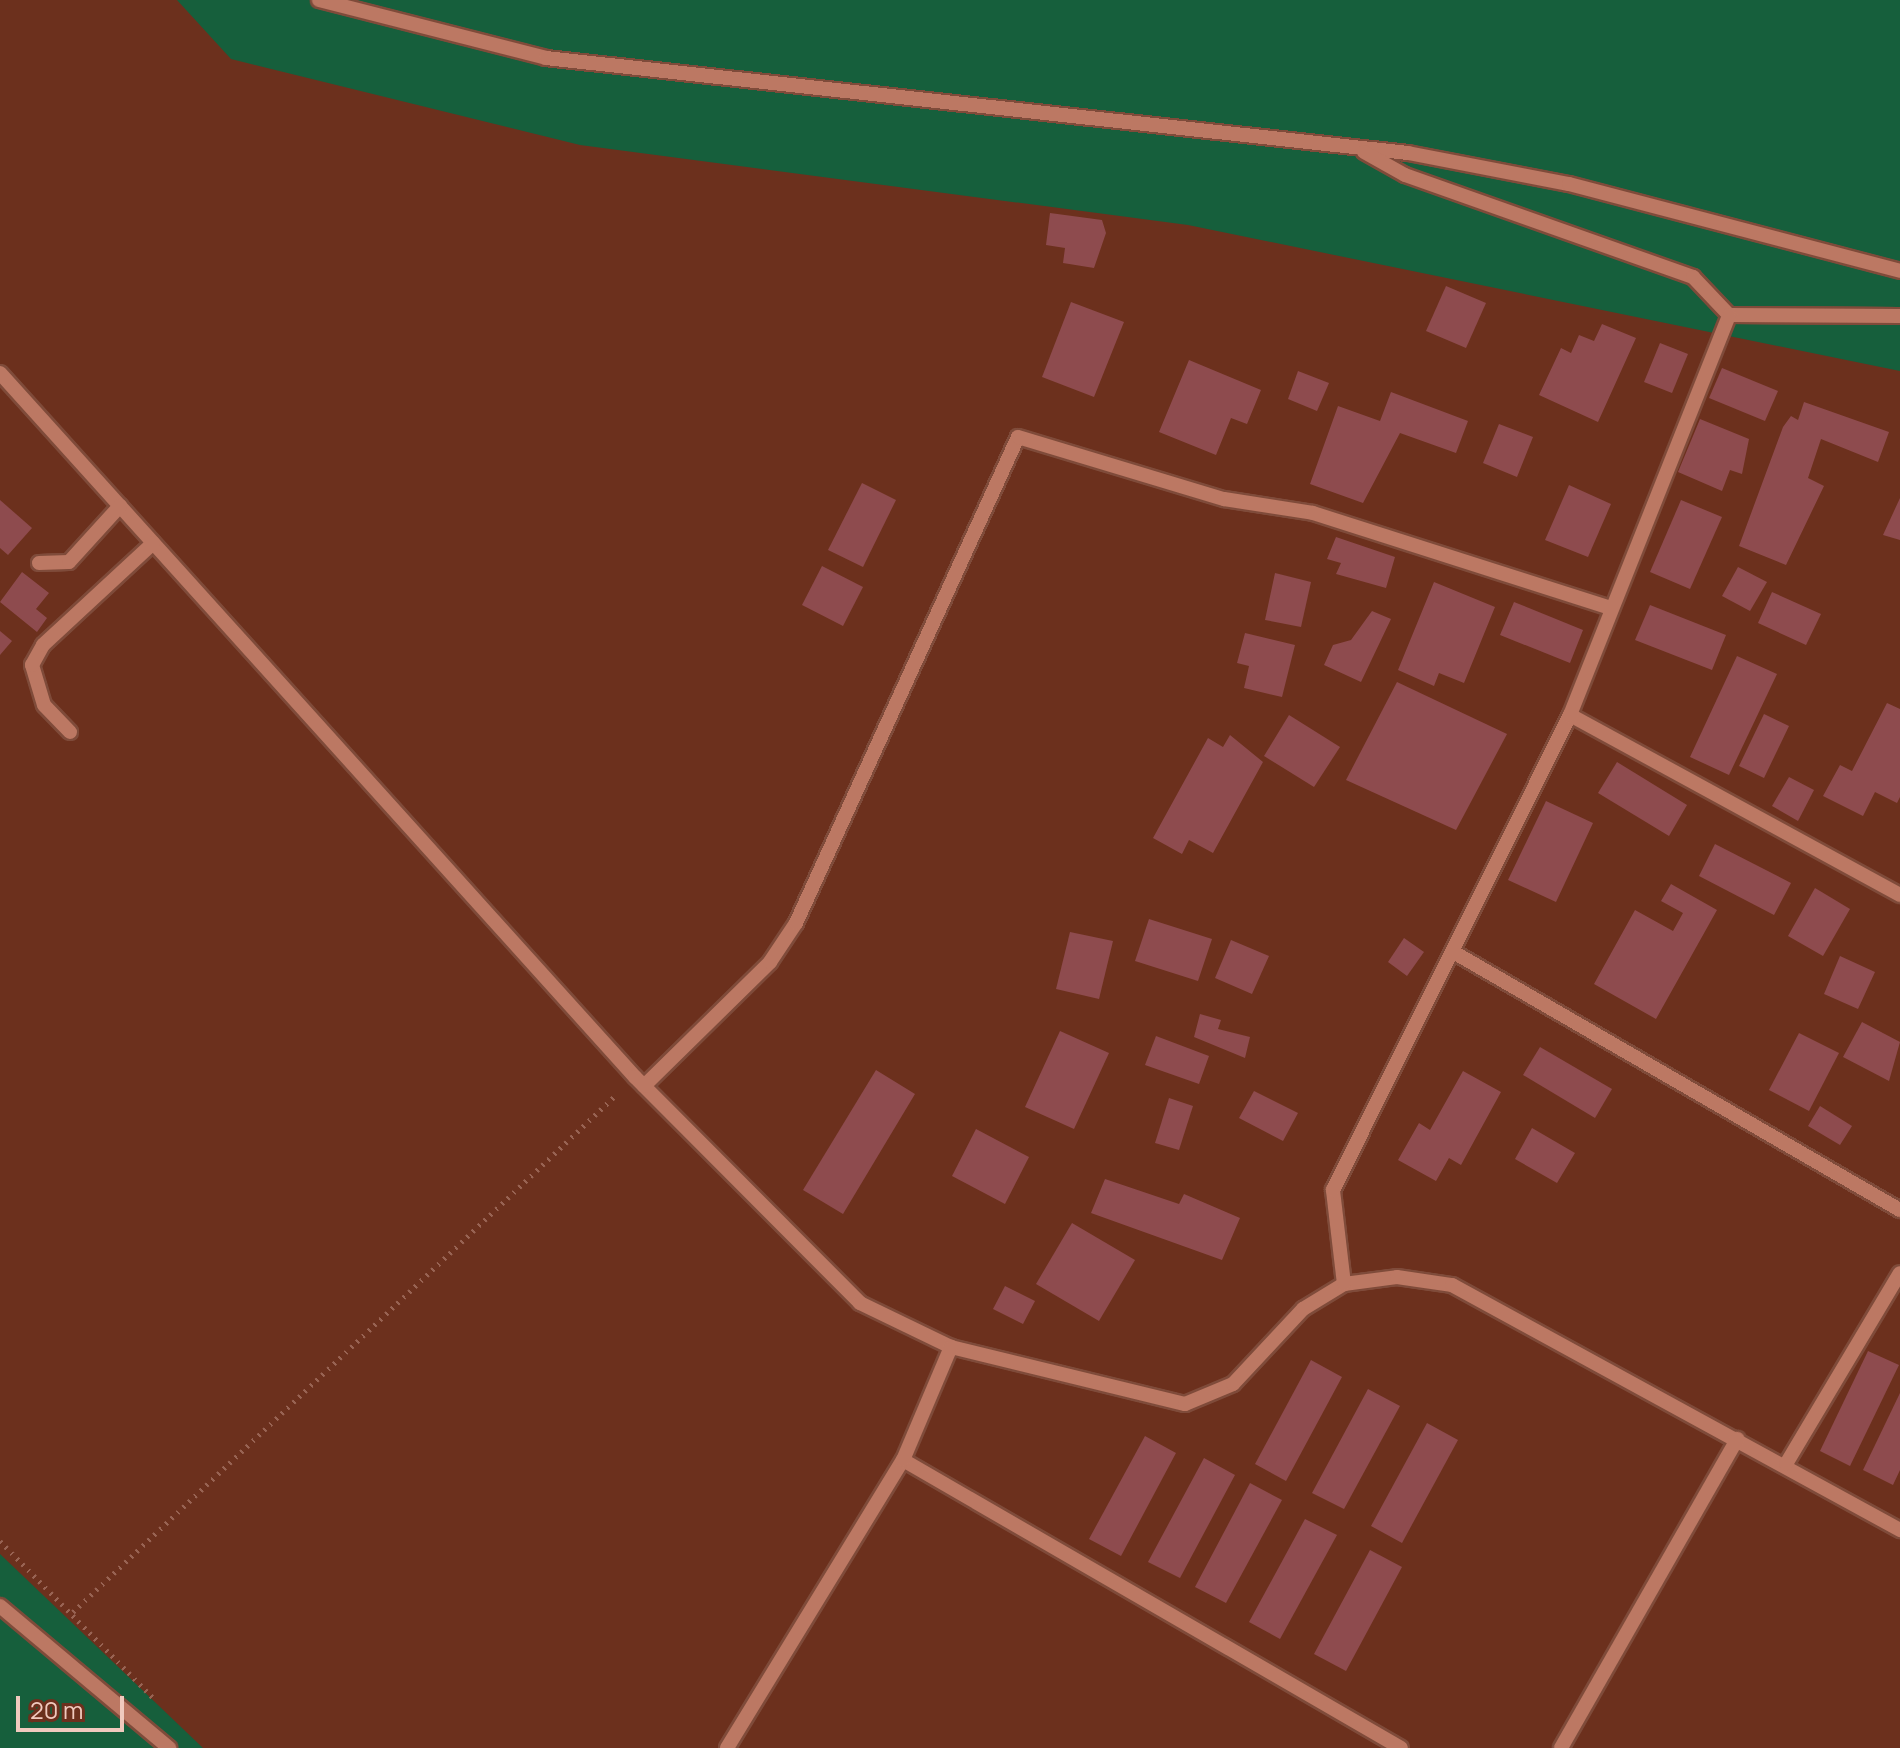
<!DOCTYPE html>
<style>
body{margin:0}
#map{position:relative;width:1900px;height:1748px;overflow:hidden;background:#6c301d;font-family:Manrope,sans-serif}
div>[style]{position:absolute}
.green>*{inset:0;background:#165f3c}
.building>*{inset:0;background:#8e4b4e}
.path>*{height:5px;margin-top:-2.5px;transform-origin:0;background:repeating-linear-gradient(90deg,#986353 0 2px,transparent 0 8px)}
.roads{filter:drop-shadow(2px 0 #7f4b3a) drop-shadow(-2px 0 #7f4b3a) drop-shadow(0 2px #7f4b3a) drop-shadow(0 -2px #7f4b3a)}
.minor>*{height:14px;margin:-7px;padding:0 7px;transform-origin:7px;border-radius:7px;background:#bc7863}
span{translate:-50% -50%;white-space:nowrap;text-align:center;line-height:1.15;-webkit-text-stroke:6px #6c301d;paint-order:stroke}
.scale{position:absolute;left:16px;top:1696px;width:108px;height:36px;box-sizing:border-box;border:4px solid #f0cabe;border-top:0;padding-left:10px;font-size:24px;line-height:28px;white-space:nowrap;color:#f0cabe;-webkit-text-stroke:6px #6c301d;paint-order:stroke}
</style>
<div id="map">
<div class="green">
<i style="clip-path:polygon(177px 0,1900px 0,1900px 371px,1188px 225px,580px 145px,231px 59px)"></i>
<i style="clip-path:polygon(0 1554px,203px 1748px,0 1748px)"></i>
</div>
<div class="building">
<i style="clip-path:polygon(1050px 213px,1102px 220px,1106px 233px,1094px 268px,1063px 263px,1065px 248px,1046px 245px)"></i>
<i style="clip-path:polygon(1446px 286px,1486px 303px,1466px 348px,1426px 331px)"></i>
<i style="clip-path:polygon(1071px 302px,1124px 322px,1094px 397px,1042px 377px)"></i>
<i style="clip-path:polygon(1602px 324px,1636px 338px,1598px 422px,1539px 395px,1561px 348px,1571px 353px,1579px 335px,1594px 341px)"></i>
<i style="clip-path:polygon(1660px 343px,1688px 354px,1672px 393px,1644px 382px)"></i>
<i style="clip-path:polygon(1189px 360px,1261px 390px,1247px 424px,1231px 418px,1216px 455px,1159px 432px)"></i>
<i style="clip-path:polygon(1722px 368px,1778px 391px,1765px 421px,1709px 398px)"></i>
<i style="clip-path:polygon(1298px 371px,1329px 383px,1317px 411px,1288px 399px)"></i>
<i style="clip-path:polygon(1391px 392px,1468px 421px,1456px 453px,1400px 433px,1363px 503px,1310px 484px,1338px 406px,1380px 421px)"></i>
<i style="clip-path:polygon(1804px 402px,1889px 432px,1878px 462px,1821px 439px,1808px 478px,1824px 486px,1786px 565px,1739px 546px,1783px 427px,1791px 416px,1798px 420px)"></i>
<i style="clip-path:polygon(1700px 419px,1749px 439px,1742px 474px,1730px 470px,1722px 491px,1678px 472px)"></i>
<i style="clip-path:polygon(1499px 424px,1533px 437px,1517px 477px,1483px 463px)"></i>
<i style="clip-path:polygon(862px 483px,896px 500px,863px 567px,828px 550px)"></i>
<i style="clip-path:polygon(1569px 485px,1611px 504px,1588px 557px,1545px 540px)"></i>
<i style="clip-path:polygon(1900px 498px,1900px 540px,1883px 535px)"></i>
<i style="clip-path:polygon(0 500px,32px 528px,8px 555px,0 548px)"></i>
<i style="clip-path:polygon(1681px 500px,1722px 517px,1690px 589px,1650px 572px)"></i>
<i style="clip-path:polygon(1336px 537px,1395px 557px,1386px 588px,1336px 574px,1341px 563px,1327px 559px)"></i>
<i style="clip-path:polygon(822px 566px,863px 587px,843px 626px,802px 605px)"></i>
<i style="clip-path:polygon(1738px 567px,1767px 582px,1750px 611px,1722px 596px)"></i>
<i style="clip-path:polygon(22px 572px,49px 593px,36px 609px,47px 618px,37px 632px,0 602px)"></i>
<i style="clip-path:polygon(1275px 573px,1311px 582px,1301px 627px,1265px 620px)"></i>
<i style="clip-path:polygon(1434px 582px,1495px 607px,1464px 683px,1439px 673px,1434px 686px,1398px 670px)"></i>
<i style="clip-path:polygon(1772px 592px,1821px 614px,1806px 645px,1758px 623px)"></i>
<i style="clip-path:polygon(1514px 602px,1583px 630px,1570px 663px,1500px 635px)"></i>
<i style="clip-path:polygon(1650px 605px,1726px 635px,1712px 670px,1635px 640px)"></i>
<i style="clip-path:polygon(1372px 611px,1391px 619px,1361px 682px,1324px 665px,1333px 645px,1351px 640px)"></i>
<i style="clip-path:polygon(0 631px,12px 641px,0 655px)"></i>
<i style="clip-path:polygon(1245px 633px,1295px 645px,1282px 697px,1244px 688px,1249px 666px,1237px 663px)"></i>
<i style="clip-path:polygon(1737px 656px,1777px 674px,1729px 775px,1690px 757px)"></i>
<i style="clip-path:polygon(1397px 682px,1507px 734px,1456px 830px,1346px 780px)"></i>
<i style="clip-path:polygon(1887px 703px,1900px 709px,1900px 797px,1897px 803px,1875px 792px,1863px 816px,1823px 796px,1840px 765px,1852px 771px)"></i>
<i style="clip-path:polygon(1764px 714px,1789px 726px,1764px 778px,1739px 766px)"></i>
<i style="clip-path:polygon(1289px 715px,1340px 747px,1314px 787px,1264px 756px)"></i>
<i style="clip-path:polygon(1230px 735px,1263px 762px,1213px 853px,1189px 840px,1182px 854px,1153px 838px,1208px 738px,1223px 747px)"></i>
<i style="clip-path:polygon(1617px 762px,1687px 805px,1669px 836px,1598px 793px)"></i>
<i style="clip-path:polygon(1789px 777px,1814px 790px,1798px 821px,1772px 806px)"></i>
<i style="clip-path:polygon(1546px 801px,1593px 823px,1556px 902px,1508px 880px)"></i>
<i style="clip-path:polygon(1715px 844px,1791px 883px,1774px 915px,1699px 876px)"></i>
<i style="clip-path:polygon(1671px 884px,1717px 910px,1656px 1019px,1594px 984px,1635px 910px,1673px 931px,1683px 913px,1661px 901px)"></i>
<i style="clip-path:polygon(1815px 888px,1850px 909px,1823px 956px,1788px 936px)"></i>
<i style="clip-path:polygon(1149px 919px,1212px 939px,1198px 981px,1135px 961px)"></i>
<i style="clip-path:polygon(1070px 932px,1113px 941px,1099px 999px,1056px 989px)"></i>
<i style="clip-path:polygon(1404px 938px,1424px 952px,1407px 976px,1388px 962px)"></i>
<i style="clip-path:polygon(1231px 940px,1269px 956px,1252px 994px,1215px 978px)"></i>
<i style="clip-path:polygon(1840px 956px,1875px 972px,1858px 1009px,1824px 994px)"></i>
<i style="clip-path:polygon(1200px 1014px,1221px 1020px,1218px 1029px,1250px 1037px,1245px 1058px,1194px 1037px)"></i>
<i style="clip-path:polygon(1862px 1022px,1900px 1042px,1889px 1081px,1843px 1057px)"></i>
<i style="clip-path:polygon(1060px 1031px,1109px 1053px,1074px 1129px,1025px 1107px)"></i>
<i style="clip-path:polygon(1799px 1033px,1839px 1053px,1809px 1111px,1769px 1090px)"></i>
<i style="clip-path:polygon(1156px 1036px,1209px 1056px,1199px 1084px,1145px 1065px)"></i>
<i style="clip-path:polygon(1540px 1047px,1612px 1089px,1595px 1118px,1523px 1075px)"></i>
<i style="clip-path:polygon(876px 1070px,915px 1094px,843px 1214px,803px 1190px)"></i>
<i style="clip-path:polygon(1463px 1071px,1501px 1092px,1461px 1165px,1449px 1158px,1436px 1181px,1398px 1160px,1419px 1123px,1430px 1130px)"></i>
<i style="clip-path:polygon(1254px 1091px,1298px 1113px,1283px 1141px,1239px 1118px)"></i>
<i style="clip-path:polygon(1169px 1098px,1193px 1106px,1179px 1150px,1155px 1143px)"></i>
<i style="clip-path:polygon(1820px 1106px,1852px 1126px,1840px 1145px,1808px 1126px)"></i>
<i style="clip-path:polygon(1532px 1128px,1575px 1153px,1557px 1183px,1515px 1159px)"></i>
<i style="clip-path:polygon(976px 1129px,1029px 1157px,1005px 1204px,952px 1176px)"></i>
<i style="clip-path:polygon(1105px 1179px,1179px 1204px,1184px 1194px,1240px 1218px,1222px 1260px,1091px 1213px)"></i>
<i style="clip-path:polygon(1072px 1223px,1135px 1260px,1099px 1321px,1036px 1284px)"></i>
<i style="clip-path:polygon(1005px 1286px,1035px 1301px,1023px 1324px,993px 1309px)"></i>
<i style="clip-path:polygon(1868px 1351px,1899px 1365px,1850px 1466px,1820px 1451px)"></i>
<i style="clip-path:polygon(1311px 1360px,1342px 1377px,1286px 1481px,1255px 1464px)"></i>
<i style="clip-path:polygon(1368px 1389px,1400px 1406px,1344px 1509px,1312px 1493px)"></i>
<i style="clip-path:polygon(1900px 1393px,1900px 1470px,1893px 1485px,1863px 1470px)"></i>
<i style="clip-path:polygon(1427px 1423px,1458px 1440px,1402px 1543px,1371px 1526px)"></i>
<i style="clip-path:polygon(1145px 1436px,1176px 1453px,1121px 1556px,1089px 1539px)"></i>
<i style="clip-path:polygon(1204px 1458px,1235px 1475px,1180px 1578px,1148px 1562px)"></i>
<i style="clip-path:polygon(1250px 1483px,1282px 1500px,1226px 1603px,1195px 1587px)"></i>
<i style="clip-path:polygon(1305px 1519px,1337px 1535px,1280px 1639px,1249px 1622px)"></i>
<i style="clip-path:polygon(1370px 1550px,1402px 1567px,1346px 1671px,1314px 1654px)"></i>
</div>
<div class="path">
<i style="left:0;top:1541px;width:223px;rotate:45.7deg"></i>
<i style="left:73px;top:1612px;width:751px;rotate:-43.6deg"></i>
</div>
<div class="roads">
<div class="minor">
<i style="left:319px;top:0;width:234px;rotate:14.3deg"></i>
<i style="left:546px;top:58px;width:867px;rotate:6.29deg"></i>
<i style="left:1408px;top:153px;width:164px;rotate:10.9deg"></i>
<i style="left:1569px;top:184px;width:342px;rotate:14.7deg"></i>
<i style="left:1364px;top:152px;width:47px;rotate:29.3deg"></i>
<i style="left:1405px;top:175px;width:306px;rotate:19.5deg"></i>
<i style="left:1693px;top:277px;width:52px;rotate:46.5deg"></i>
<i style="left:1729px;top:315px;width:171px;rotate:0.3deg"></i>
<i style="left:0;top:373px;width:948px;rotate:47.95deg"></i>
<i style="left:635px;top:1077px;width:319px;rotate:45.1deg"></i>
<i style="left:860px;top:1303px;width:101px;rotate:25.8deg"></i>
<i style="left:951px;top:1347px;width:241px;rotate:13.7deg"></i>
<i style="left:1185px;top:1404px;width:52px;rotate:-22.6deg"></i>
<i style="left:1233px;top:1384px;width:103px;rotate:-47deg"></i>
<i style="left:1303px;top:1309px;width:48px;rotate:-31.4deg"></i>
<i style="left:1344px;top:1284px;width:53px;rotate:-7.5deg"></i>
<i style="left:1397px;top:1277px;width:56px;rotate:8.3deg"></i>
<i style="left:1452px;top:1285px;width:511px;rotate:28.67deg"></i>
<i style="left:39px;top:563px;width:30px;rotate:-2deg"></i>
<i style="left:69px;top:562px;width:76px;rotate:-47.7deg"></i>
<i style="left:1570px;top:715px;width:376px;rotate:28.6deg"></i>
<i style="left:70px;top:732px;width:37px;rotate:-134deg"></i>
<i style="left:44px;top:705px;width:42px;rotate:-106.7deg"></i>
<i style="left:32px;top:665px;width:23px;rotate:-61deg"></i>
<i style="left:43px;top:645px;width:150px;rotate:-42.8deg"></i>
<i style="left:1455px;top:953px;width:514px;rotate:30.01deg"></i>
<i style="left:644px;top:1086px;width:177px;rotate:-44.5deg"></i>
<i style="left:770px;top:962px;width:47px;rotate:-56.3deg"></i>
<i style="left:796px;top:923px;width:534px;rotate:-65.45deg"></i>
<i style="left:1018px;top:437px;width:215px;rotate:16.8deg"></i>
<i style="left:1224px;top:499px;width:90px;rotate:8.9deg"></i>
<i style="left:1313px;top:513px;width:312px;rotate:17.7deg"></i>
<i style="left:1344px;top:1284px;width:95px;rotate:-96.7deg"></i>
<i style="left:1333px;top:1190px;width:531px;rotate:-63.48deg"></i>
<i style="left:1570px;top:715px;width:430px;rotate:-68.3deg"></i>
<i style="left:903px;top:1460px;width:575px;rotate:30.04deg"></i>
<i style="left:1786px;top:1464px;width:222px;rotate:-59.2deg"></i>
<i style="left:0;top:1606px;width:221px;rotate:40deg"></i>
<i style="left:727px;top:1748px;width:338px;rotate:-58.6deg"></i>
<i style="left:903px;top:1460px;width:123px;rotate:-67deg"></i>
<i style="left:1561px;top:1748px;width:356px;rotate:-60.3deg"></i>
</div>
</div>
<div class="scale">20 m</div>
</div>
